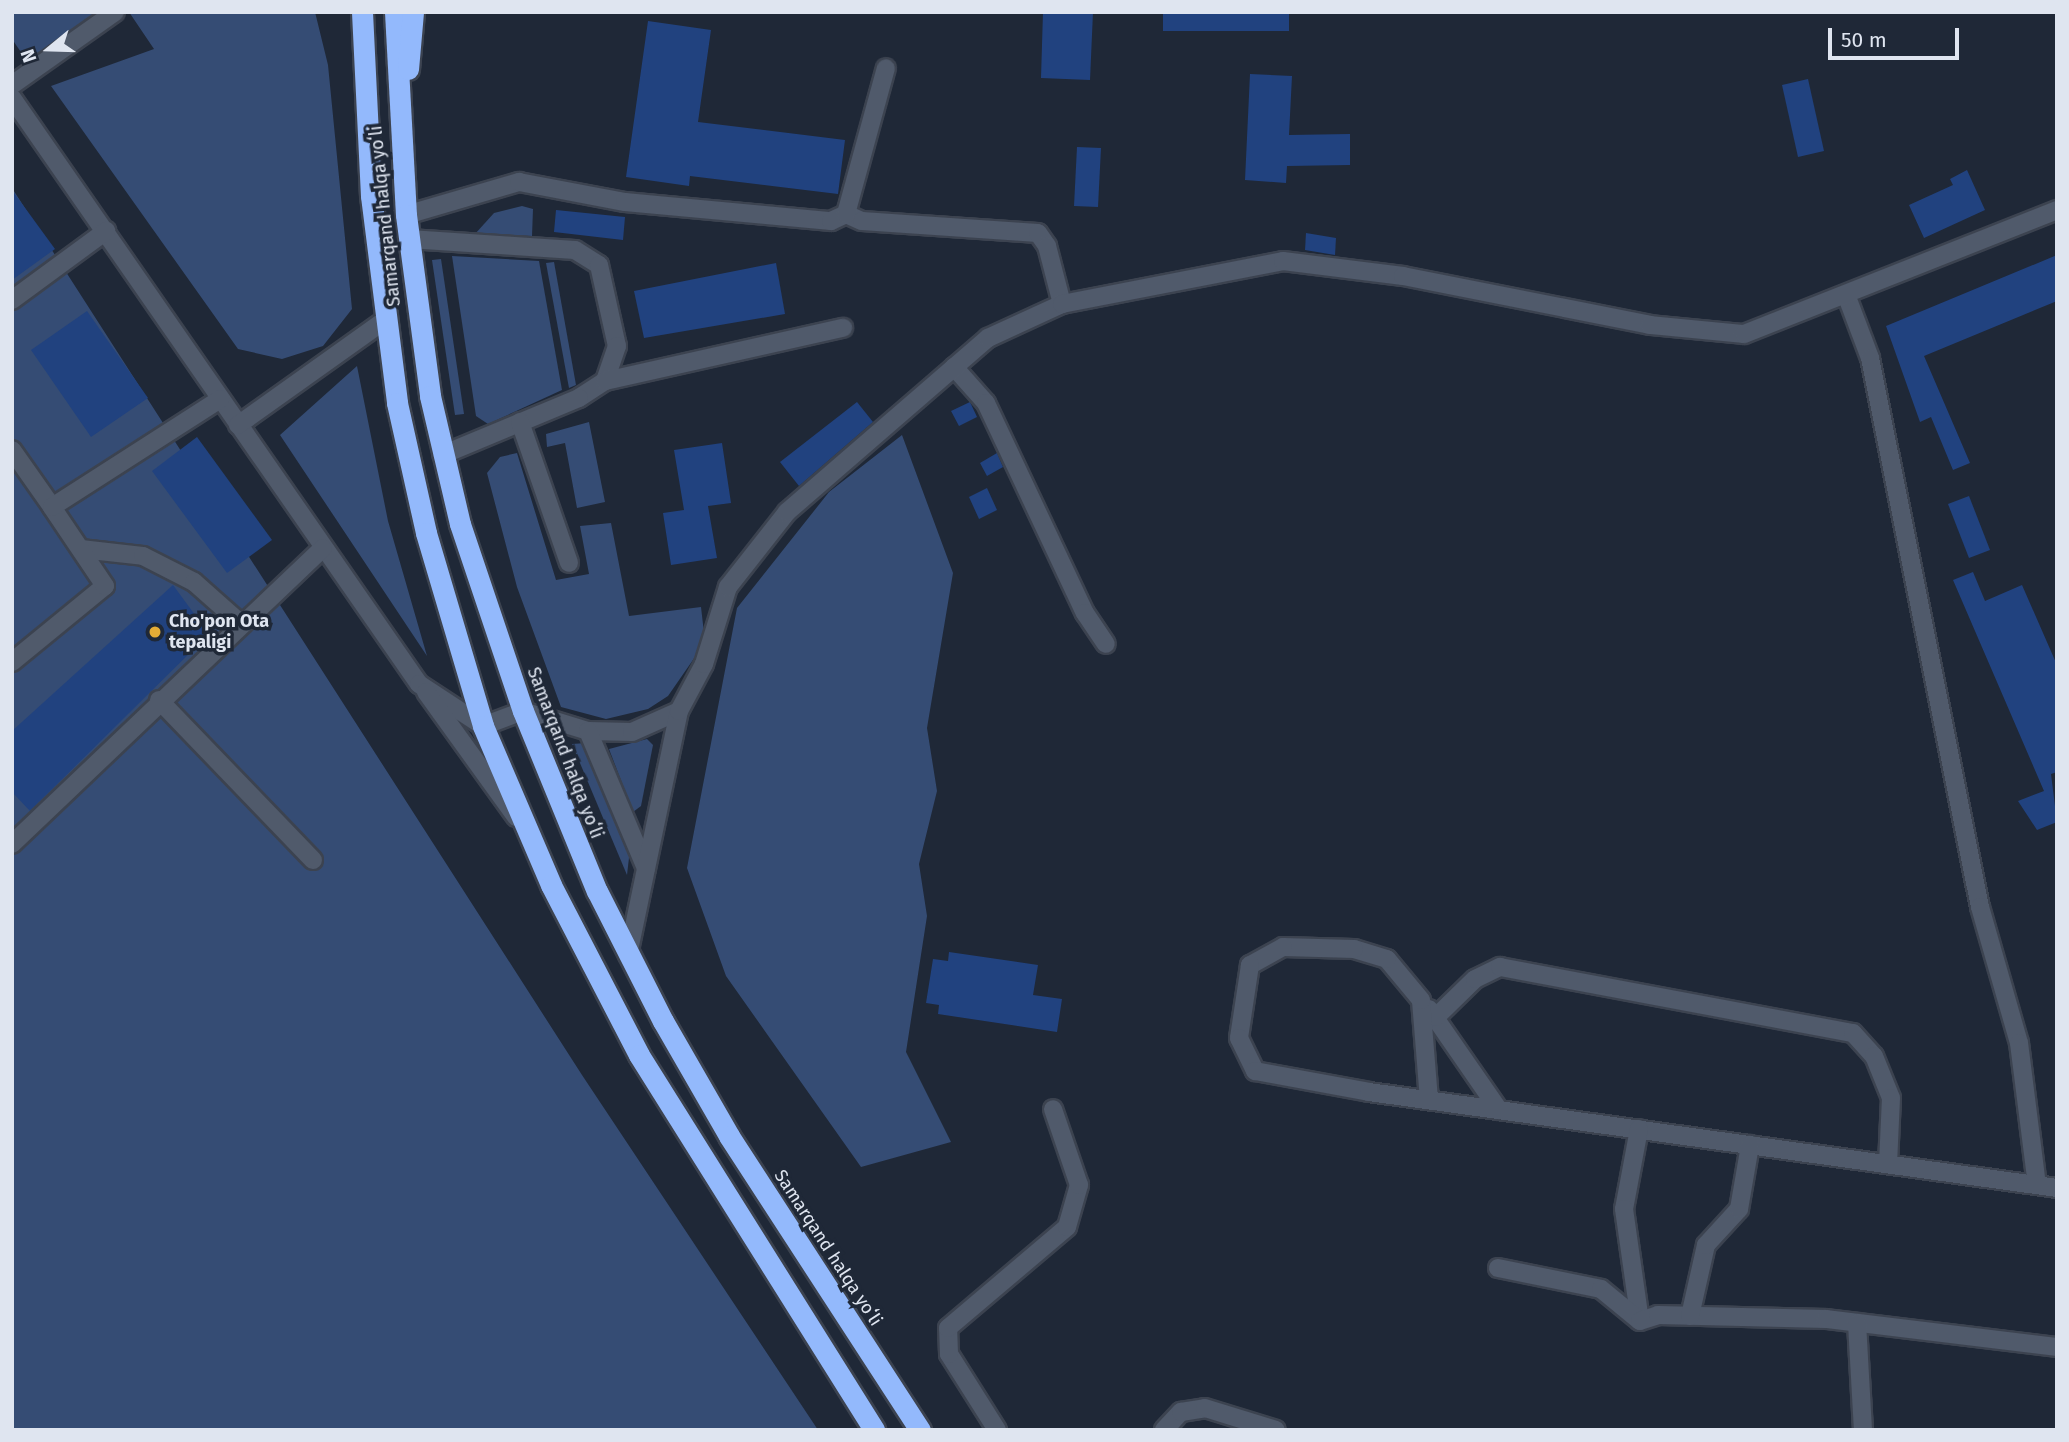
<!DOCTYPE html>
<meta charset="utf-8">
<style>
body{margin:0}
#map{position:relative;width:2069px;height:1442px;overflow:hidden;background:#1f2837;font-family:"Fira Sans",sans-serif}
div>[style]{position:absolute}
.green>*{inset:0;background:#354c74}
.building>*{inset:0;background:#21427f}
.roads{filter:drop-shadow(2px 0 #3c4350) drop-shadow(-2px 0 #3c4350) drop-shadow(0 2px #3c4350) drop-shadow(0 -2px #3c4350)}
.minor>*{height:18px;margin:-9px;padding:0 9px;transform-origin:9px;border-radius:9px;background:#505a6b}
.highway>*{height:21px;margin:-10.5px;padding:0 10.5px;transform-origin:10.5px;border-radius:10.5px;background:#93b9fc}
.dots>*{width:19px;height:19px;translate:-50% -50%;box-sizing:border-box;border:4px solid #1f2837;border-radius:50%}
span{translate:-50% -50%;white-space:nowrap;text-align:center;line-height:1.15;-webkit-text-stroke:7px #1f2837;paint-order:stroke}
.street-label{font-size:18px;color:#dfe5f0}
.poi-label{font-size:18px;color:#dfe5f0;font-weight:700}
.left{translate:0 -50%;text-align:left}
.frame{position:absolute;inset:0;border:14px solid #dfe5f0;pointer-events:none}
.north{position:absolute;left:14px;top:14px;width:70px;height:70px;-webkit-text-stroke:5px #1f2837;paint-order:stroke;rotate:251deg;font-size:19px;font-weight:700;line-height:28px;text-align:center;color:#dfe5f0}
.north::after{content:'';display:block;margin:auto;width:24px;height:32px;background:#dfe5f0;clip-path:polygon(50% 0,100% 100%,50% 72%,0 100%)}
.scale{position:absolute;left:1828px;top:28px;width:131px;height:32px;box-sizing:border-box;border:4px solid #dfe5f0;border-top:0;padding-left:9px;font-size:21px;line-height:24px;white-space:nowrap;color:#dfe5f0;-webkit-text-stroke:5px #1f2837;paint-order:stroke}
</style>
<div id="map">
<div class="green">
<i style="clip-path:polygon(12px 12px,97px 12px,99px 15px,29px 64px,12px 39px)"></i>
<i style="clip-path:polygon(129px 12px,315px 12px,328px 65px,352px 309px,323px 346px,282px 359px,238px 349px,51px 86px,154px 49px)"></i>
<i style="clip-path:polygon(12px 188px,582px 1075px,818px 1430px,12px 1430px)"></i>
<i style="clip-path:polygon(522px 206px,533px 209px,532px 236px,475px 234px,494px 213px)"></i>
<i style="clip-path:polygon(452px 256px,539px 261px,562px 390px,488px 424px,476px 416px)"></i>
<i style="clip-path:polygon(441px 259px,464px 414px,455px 415px,432px 260px)"></i>
<i style="clip-path:polygon(554px 262px,576px 385px,569px 388px,546px 263px)"></i>
<i style="clip-path:polygon(357px 366px,388px 521px,427px 656px,280px 435px)"></i>
<i style="clip-path:polygon(589px 422px,605px 502px,577px 508px,565px 443px,547px 447px,546px 434px)"></i>
<i style="clip-path:polygon(902px 435px,953px 573px,927px 728px,937px 791px,919px 864px,927px 916px,906px 1052px,951px 1142px,861px 1167px,726px 976px,687px 868px,737px 608px,829px 492px)"></i>
<i style="clip-path:polygon(517px 453px,556px 580px,589px 574px,580px 526px,611px 523px,629px 616px,701px 607px,704px 633px,695px 657px,668px 696px,648px 709px,606px 719px,561px 707px,517px 587px,487px 473px,500px 457px)"></i>
<i style="clip-path:polygon(647px 739px,653px 745px,641px 806px,633px 812px,609px 749px)"></i>
<i style="clip-path:polygon(586px 743px,630px 849px,627px 875px,572px 744px)"></i>
</div>
<div class="building">
<i style="clip-path:polygon(1043px 12px,1093px 12px,1090px 80px,1041px 78px)"></i>
<i style="clip-path:polygon(1163px 12px,1289px 12px,1289px 31px,1163px 31px)"></i>
<i style="clip-path:polygon(648px 21px,711px 30px,698px 122px,845px 140px,838px 194px,690px 176px,689px 186px,626px 177px)"></i>
<i style="clip-path:polygon(1250px 74px,1292px 76px,1289px 135px,1350px 134px,1350px 165px,1287px 166px,1286px 183px,1245px 180px)"></i>
<i style="clip-path:polygon(1808px 79px,1824px 151px,1798px 157px,1782px 85px)"></i>
<i style="clip-path:polygon(1077px 147px,1101px 148px,1098px 207px,1074px 206px)"></i>
<i style="clip-path:polygon(1967px 170px,1985px 210px,1924px 238px,1909px 205px,1953px 185px,1950px 179px)"></i>
<i style="clip-path:polygon(12px 190px,55px 249px,12px 280px)"></i>
<i style="clip-path:polygon(556px 210px,625px 217px,623px 240px,554px 232px)"></i>
<i style="clip-path:polygon(1306px 233px,1336px 238px,1335px 255px,1305px 250px)"></i>
<i style="clip-path:polygon(2057px 255px,2057px 301px,1924px 356px,1970px 463px,1953px 470px,1931px 417px,1920px 422px,1886px 326px)"></i>
<i style="clip-path:polygon(776px 263px,785px 314px,644px 338px,634px 291px)"></i>
<i style="clip-path:polygon(87px 311px,148px 398px,91px 437px,31px 350px)"></i>
<i style="clip-path:polygon(857px 402px,873px 422px,799px 486px,780px 462px)"></i>
<i style="clip-path:polygon(970px 402px,977px 417px,959px 426px,951px 411px)"></i>
<i style="clip-path:polygon(197px 437px,272px 540px,227px 573px,152px 471px)"></i>
<i style="clip-path:polygon(722px 443px,731px 503px,708px 506px,717px 558px,671px 565px,663px 513px,684px 510px,674px 450px)"></i>
<i style="clip-path:polygon(997px 453px,1003px 467px,987px 476px,980px 463px)"></i>
<i style="clip-path:polygon(987px 488px,997px 510px,979px 519px,969px 497px)"></i>
<i style="clip-path:polygon(1969px 496px,1990px 550px,1969px 558px,1948px 504px)"></i>
<i style="clip-path:polygon(1973px 572px,1985px 601px,2022px 585px,2057px 665px,2057px 772px,2051px 774px,2057px 822px,2037px 830px,2018px 801px,2044px 791px,1953px 580px)"></i>
<i style="clip-path:polygon(173px 585px,209px 634px,30px 811px,12px 792px,12px 731px)"></i>
<i style="clip-path:polygon(949px 952px,1038px 965px,1033px 995px,1062px 999px,1057px 1032px,938px 1014px,939px 1005px,926px 1003px,933px 959px,948px 961px)"></i>
</div>
<div class="roads">
<div class="minor">
<i style="left:12px;top:85px;width:126px;rotate:-35.3deg"></i>
<i style="left:12px;top:98px;width:713px;rotate:55.22deg"></i>
<i style="left:419px;top:684px;width:77px;rotate:33.3deg"></i>
<i style="left:483px;top:726px;width:43px;rotate:-20.6deg"></i>
<i style="left:523px;top:711px;width:68px;rotate:17.1deg"></i>
<i style="left:588px;top:731px;width:44px;rotate:1.3deg"></i>
<i style="left:632px;top:732px;width:51px;rotate:-24.1deg"></i>
<i style="left:846px;top:214px;width:17px;rotate:24deg"></i>
<i style="left:862px;top:221px;width:176px;rotate:3.9deg"></i>
<i style="left:1038px;top:233px;width:16px;rotate:55deg"></i>
<i style="left:1047px;top:246px;width:60px;rotate:75.5deg"></i>
<i style="left:406px;top:215px;width:118px;rotate:-16.3deg"></i>
<i style="left:519px;top:182px;width:108px;rotate:10.7deg"></i>
<i style="left:625px;top:202px;width:207px;rotate:5.3deg"></i>
<i style="left:831px;top:221px;width:17px;rotate:-25deg"></i>
<i style="left:846px;top:214px;width:151px;rotate:-74.7deg"></i>
<i style="left:409px;top:239px;width:166px;rotate:3.8deg"></i>
<i style="left:575px;top:250px;width:28px;rotate:32deg"></i>
<i style="left:599px;top:265px;width:83px;rotate:77.5deg"></i>
<i style="left:617px;top:346px;width:37px;rotate:109deg"></i>
<i style="left:605px;top:381px;width:31px;rotate:147deg"></i>
<i style="left:579px;top:398px;width:148px;rotate:157.4deg"></i>
<i style="left:1847px;top:297px;width:65px;rotate:69.3deg"></i>
<i style="left:1870px;top:358px;width:560px;rotate:78.67deg"></i>
<i style="left:1980px;top:907px;width:141px;rotate:74deg"></i>
<i style="left:2019px;top:1043px;width:143px;rotate:82.8deg"></i>
<i style="left:12px;top:300px;width:117px;rotate:-36.3deg"></i>
<i style="left:954px;top:367px;width:48px;rotate:48.4deg"></i>
<i style="left:986px;top:403px;width:232px;rotate:64.8deg"></i>
<i style="left:1085px;top:613px;width:37px;rotate:56deg"></i>
<i style="left:605px;top:381px;width:244px;rotate:-12.6deg"></i>
<i style="left:520px;top:422px;width:149px;rotate:70.8deg"></i>
<i style="left:238px;top:425px;width:181px;rotate:-35.5deg"></i>
<i style="left:12px;top:450px;width:70px;rotate:54.9deg"></i>
<i style="left:81px;top:549px;width:62px;rotate:6.4deg"></i>
<i style="left:143px;top:556px;width:57px;rotate:27deg"></i>
<i style="left:194px;top:582px;width:60px;rotate:41.6deg"></i>
<i style="left:12px;top:662px;width:120px;rotate:-39.3deg"></i>
<i style="left:105px;top:586px;width:95px;rotate:-123.9deg"></i>
<i style="left:52px;top:507px;width:200px;rotate:-32.7deg"></i>
<i style="left:426px;top:692px;width:154px;rotate:54.2deg"></i>
<i style="left:159px;top:700px;width:222px;rotate:46.1deg"></i>
<i style="left:588px;top:731px;width:149px;rotate:67.1deg"></i>
<i style="left:12px;top:844px;width:429px;rotate:-43.6deg"></i>
<i style="left:628px;top:955px;width:249px;rotate:-78.2deg"></i>
<i style="left:679px;top:711px;width:53px;rotate:-62deg"></i>
<i style="left:704px;top:664px;width:81px;rotate:-72.7deg"></i>
<i style="left:728px;top:587px;width:95px;rotate:-51.8deg"></i>
<i style="left:787px;top:512px;width:266px;rotate:-40.9deg"></i>
<i style="left:988px;top:338px;width:81px;rotate:-24.7deg"></i>
<i style="left:1062px;top:304px;width:225px;rotate:-11deg"></i>
<i style="left:1283px;top:261px;width:121px;rotate:7.1deg"></i>
<i style="left:1403px;top:276px;width:252px;rotate:11.2deg"></i>
<i style="left:1650px;top:325px;width:94px;rotate:5.5deg"></i>
<i style="left:1744px;top:334px;width:337px;rotate:-21.6deg"></i>
<i style="left:1429px;top:1009px;width:123px;rotate:55.3deg"></i>
<i style="left:1436px;top:1017px;width:54px;rotate:-44.3deg"></i>
<i style="left:1475px;top:979px;width:28px;rotate:-26deg"></i>
<i style="left:1500px;top:967px;width:359px;rotate:10.6deg"></i>
<i style="left:1853px;top:1033px;width:31px;rotate:48deg"></i>
<i style="left:1874px;top:1056px;width:45px;rotate:68deg"></i>
<i style="left:1891px;top:1098px;width:66px;rotate:92.6deg"></i>
<i style="left:1429px;top:1100px;width:100px;rotate:-94.6deg"></i>
<i style="left:1421px;top:1000px;width:53px;rotate:-129.7deg"></i>
<i style="left:1387px;top:959px;width:34px;rotate:-163deg"></i>
<i style="left:1354px;top:949px;width:71px;rotate:-178.4deg"></i>
<i style="left:1283px;top:947px;width:38px;rotate:151deg"></i>
<i style="left:1250px;top:965px;width:74px;rotate:98.6deg"></i>
<i style="left:1239px;top:1038px;width:37px;rotate:64deg"></i>
<i style="left:1255px;top:1071px;width:116px;rotate:10.4deg"></i>
<i style="left:1369px;top:1092px;width:695px;rotate:7.94deg"></i>
<i style="left:1639px;top:1129px;width:81px;rotate:100.6deg"></i>
<i style="left:1624px;top:1209px;width:113px;rotate:81.9deg"></i>
<i style="left:1498px;top:1268px;width:105px;rotate:11.5deg"></i>
<i style="left:1601px;top:1289px;width:50px;rotate:39.4deg"></i>
<i style="left:1640px;top:1321px;width:19px;rotate:-18deg"></i>
<i style="left:1658px;top:1315px;width:168px;rotate:1.4deg"></i>
<i style="left:1826px;top:1319px;width:233px;rotate:6.9deg"></i>
<i style="left:1690px;top:1316px;width:73px;rotate:-77.3deg"></i>
<i style="left:1706px;top:1245px;width:49px;rotate:-47.5deg"></i>
<i style="left:1739px;top:1209px;width:65px;rotate:-80.2deg"></i>
<i style="left:1857px;top:1323px;width:107px;rotate:86.8deg"></i>
<i style="left:997px;top:1430px;width:90px;rotate:-122.3deg"></i>
<i style="left:949px;top:1354px;width:26px;rotate:-92deg"></i>
<i style="left:948px;top:1328px;width:156px;rotate:-40.3deg"></i>
<i style="left:1067px;top:1227px;width:44px;rotate:-74.1deg"></i>
<i style="left:1079px;top:1185px;width:80px;rotate:-108.9deg"></i>
<i style="left:1164px;top:1430px;width:25px;rotate:-47deg"></i>
<i style="left:1181px;top:1412px;width:24px;rotate:-9deg"></i>
<i style="left:1205px;top:1408px;width:74px;rotate:17.2deg"></i>
</div>
<div class="highway">
<i style="left:362px;top:12px;width:184px;rotate:87.2deg"></i>
<i style="left:371px;top:196px;width:209px;rotate:82.8deg"></i>
<i style="left:397px;top:403px;width:133px;rotate:77.4deg"></i>
<i style="left:426px;top:533px;width:201px;rotate:73.5deg"></i>
<i style="left:483px;top:726px;width:173px;rotate:66.8deg"></i>
<i style="left:551px;top:885px;width:191px;rotate:62.6deg"></i>
<i style="left:639px;top:1055px;width:443px;rotate:57.9deg"></i>
<i style="left:395px;top:12px;width:203px;rotate:86.9deg"></i>
<i style="left:406px;top:215px;width:183px;rotate:82.4deg"></i>
<i style="left:430px;top:396px;width:131px;rotate:76.8deg"></i>
<i style="left:460px;top:524px;width:197px;rotate:71.4deg"></i>
<i style="left:523px;top:711px;width:195px;rotate:67.7deg"></i>
<i style="left:597px;top:891px;width:146px;rotate:63.1deg"></i>
<i style="left:663px;top:1021px;width:133px;rotate:60.1deg"></i>
<i style="left:729px;top:1136px;width:351px;rotate:57deg"></i>
<i style="left:408px;top:69px;width:57px;rotate:-85deg"></i>
</div>
</div>
<div class="dots">
<i style="left:155px;top:632px;background:#e5ad36"></i>
</div>
<div class="street-label">
<span style="left:385px;top:216px;rotate:-96deg">Samarqand halqa yoʻli</span>
<span style="left:565px;top:753px;rotate:69deg">Samarqand halqa yoʻli</span>
<span style="left:828px;top:1248px;rotate:57deg">Samarqand halqa yoʻli</span>
</div>
<div class="poi-label">
<span class="left" style="left:169px;top:632px">Cho'pon Ota<br>tepaligi</span>
</div>
<div class="frame"></div>
<div class="north">N</div>
<div class="scale">50 m</div>
</div>
